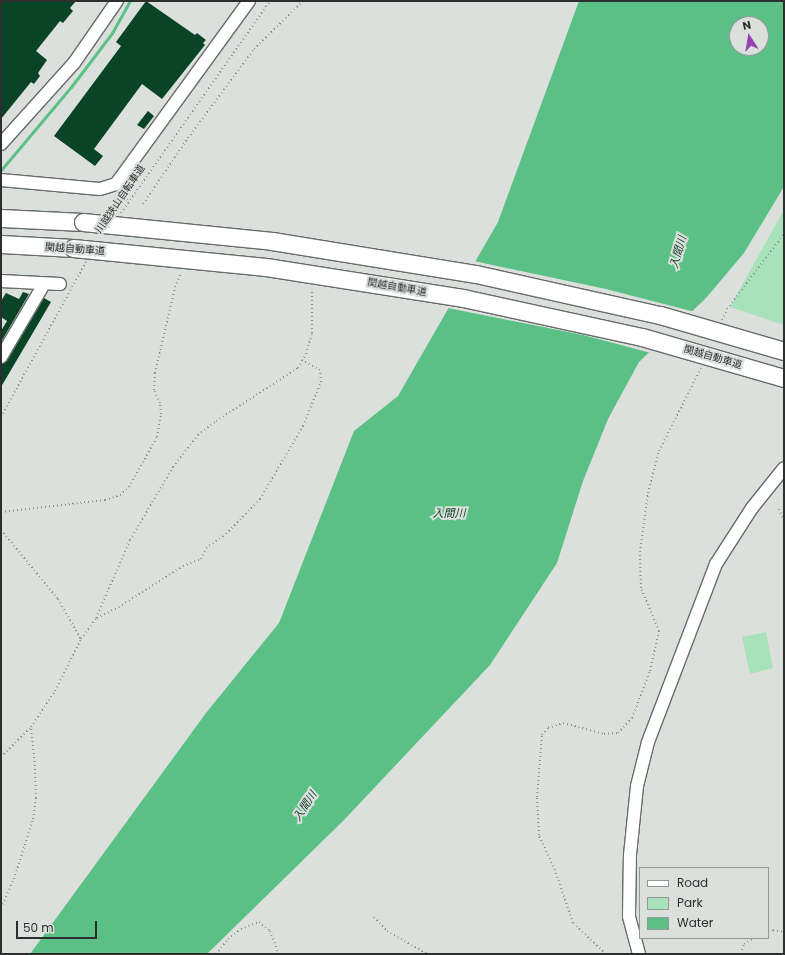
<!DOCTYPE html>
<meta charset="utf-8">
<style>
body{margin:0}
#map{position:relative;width:785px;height:955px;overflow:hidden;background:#dbe0dc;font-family:Poppins,"Noto Sans JP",sans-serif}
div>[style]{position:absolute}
.green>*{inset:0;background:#a7e2bb}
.water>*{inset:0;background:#5ac085}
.pier>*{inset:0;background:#dbe0dc}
.stream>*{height:3px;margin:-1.5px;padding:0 1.5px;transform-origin:1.5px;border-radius:1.5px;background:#5ac085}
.building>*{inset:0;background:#094427}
.path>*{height:2px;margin-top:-1px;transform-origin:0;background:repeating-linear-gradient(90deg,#8e918f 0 1px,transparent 0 4px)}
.roads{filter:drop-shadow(1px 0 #676c69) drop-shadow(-1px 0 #676c69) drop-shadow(0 1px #676c69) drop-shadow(0 -1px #676c69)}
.minor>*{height:12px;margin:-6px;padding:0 6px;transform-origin:6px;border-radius:6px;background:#fff}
.highway>*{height:17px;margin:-8.5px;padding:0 8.5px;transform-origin:8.5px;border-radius:8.5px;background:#fff}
.bridges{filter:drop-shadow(1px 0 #676c69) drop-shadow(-1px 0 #676c69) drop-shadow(0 1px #676c69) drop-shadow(0 -1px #676c69)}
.highway-bridge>*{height:17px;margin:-8.5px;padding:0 8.5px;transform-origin:8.5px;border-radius:8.5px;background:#fff}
span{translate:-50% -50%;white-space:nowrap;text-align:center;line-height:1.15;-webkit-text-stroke:4px #dbe0dc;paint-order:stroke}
.street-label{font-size:10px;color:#2d2f2e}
.water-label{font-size:11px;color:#154028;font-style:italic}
.frame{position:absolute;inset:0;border:2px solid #2d2f2e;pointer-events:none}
.legend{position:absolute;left:639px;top:867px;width:130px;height:72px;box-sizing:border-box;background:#dbe0dc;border:1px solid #959996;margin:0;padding:5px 7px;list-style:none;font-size:12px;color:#2d2f2e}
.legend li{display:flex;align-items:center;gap:8px;height:20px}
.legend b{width:20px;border:1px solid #959996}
.north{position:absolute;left:729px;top:16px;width:40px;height:40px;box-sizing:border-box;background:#dbe0dc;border:1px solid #959996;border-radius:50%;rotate:348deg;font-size:11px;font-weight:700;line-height:16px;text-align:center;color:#2d2f2e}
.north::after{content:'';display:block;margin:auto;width:14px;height:18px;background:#9543b2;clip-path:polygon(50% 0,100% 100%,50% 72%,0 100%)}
.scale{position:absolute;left:16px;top:921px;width:81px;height:18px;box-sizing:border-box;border:2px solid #2d2f2e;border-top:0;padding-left:5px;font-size:12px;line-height:14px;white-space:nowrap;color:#2d2f2e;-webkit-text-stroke:3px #dbe0dc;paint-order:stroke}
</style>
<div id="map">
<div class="green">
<i style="clip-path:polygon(782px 213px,784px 214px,784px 325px,730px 307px)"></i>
<i style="clip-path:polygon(766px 632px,773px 668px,750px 674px,742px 637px)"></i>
</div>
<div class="water">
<i style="clip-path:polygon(evenodd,579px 1px,784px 1px,784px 185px,782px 190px,744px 253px,706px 298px,639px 362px,608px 419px,583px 481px,557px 563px,490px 665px,344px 820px,207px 954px,30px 954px,206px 713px,279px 623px,354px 431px,398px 396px,498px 222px,579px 1px,737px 24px,761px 24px,761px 48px,737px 48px,737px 24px)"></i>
</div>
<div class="pier">
<i style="clip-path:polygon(474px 261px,606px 289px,695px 312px,651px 353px,583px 335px,448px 308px)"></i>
</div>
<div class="stream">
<i style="left:1px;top:170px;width:109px;rotate:-49.9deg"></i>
<i style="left:71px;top:87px;width:68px;rotate:-52.8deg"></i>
<i style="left:112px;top:33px;width:37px;rotate:-61deg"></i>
</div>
<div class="building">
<i style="clip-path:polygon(1px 1px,76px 1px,70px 8px,73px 11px,63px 23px,60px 21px,36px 51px,47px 60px,38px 73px,40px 76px,34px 84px,31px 82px,1px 119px)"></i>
<i style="clip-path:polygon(146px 1px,195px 35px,197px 33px,206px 40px,203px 43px,205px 45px,162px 99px,142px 84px,94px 149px,103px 156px,95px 166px,54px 136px,121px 46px,116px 42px)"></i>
<i style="clip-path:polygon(148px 111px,154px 116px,144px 129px,137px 125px)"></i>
<i style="clip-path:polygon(23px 292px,29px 294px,1px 342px,1px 331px,7px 321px,1px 317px,1px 301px,6px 293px,19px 299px)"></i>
<i style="clip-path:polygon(44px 298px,51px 302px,1px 387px,1px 364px,7px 361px)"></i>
</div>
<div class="path">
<i style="left:122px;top:193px;width:9px;rotate:54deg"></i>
<i style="left:143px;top:204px;width:80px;rotate:-55.7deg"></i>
<i style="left:188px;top:138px;width:111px;rotate:-53.4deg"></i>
<i style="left:254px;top:49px;width:69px;rotate:-44.4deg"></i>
<i style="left:121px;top:213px;width:259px;rotate:-54.9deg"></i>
<i style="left:722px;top:320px;width:12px;rotate:-66deg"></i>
<i style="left:727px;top:309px;width:94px;rotate:-52.8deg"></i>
<i style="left:1px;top:417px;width:177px;rotate:-61.3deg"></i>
<i style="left:779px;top:509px;width:13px;rotate:67deg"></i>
<i style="left:1px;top:512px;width:105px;rotate:-6.6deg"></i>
<i style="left:105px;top:500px;width:16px;rotate:-18deg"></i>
<i style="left:120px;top:495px;width:12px;rotate:-42deg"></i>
<i style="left:129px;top:487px;width:57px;rotate:-60.8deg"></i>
<i style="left:157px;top:437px;width:23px;rotate:-80deg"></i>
<i style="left:161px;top:414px;width:11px;rotate:-95deg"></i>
<i style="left:160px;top:403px;width:14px;rotate:-115deg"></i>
<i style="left:154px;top:390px;width:17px;rotate:-87deg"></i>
<i style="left:155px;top:373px;width:88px;rotate:-76.9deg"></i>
<i style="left:175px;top:287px;width:15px;rotate:-67deg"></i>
<i style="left:1px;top:530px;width:89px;rotate:50.4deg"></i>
<i style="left:58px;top:599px;width:46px;rotate:60.1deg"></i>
<i style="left:97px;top:618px;width:28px;rotate:-27deg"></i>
<i style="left:122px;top:605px;width:72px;rotate:-32.6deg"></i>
<i style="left:183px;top:566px;width:19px;rotate:-21deg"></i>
<i style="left:201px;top:559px;width:12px;rotate:-66deg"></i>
<i style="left:206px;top:548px;width:24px;rotate:-35deg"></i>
<i style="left:226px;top:534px;width:49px;rotate:-45.8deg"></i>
<i style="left:260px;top:499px;width:85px;rotate:-59.5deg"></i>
<i style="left:303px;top:426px;width:48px;rotate:-67.8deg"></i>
<i style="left:321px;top:382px;width:12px;rotate:-95deg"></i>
<i style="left:320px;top:370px;width:21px;rotate:-151deg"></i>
<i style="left:1px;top:757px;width:42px;rotate:-45deg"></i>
<i style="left:31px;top:727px;width:43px;rotate:-56.3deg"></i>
<i style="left:55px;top:691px;width:58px;rotate:-63.4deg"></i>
<i style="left:81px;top:639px;width:26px;rotate:-54deg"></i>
<i style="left:96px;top:618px;width:85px;rotate:-66.4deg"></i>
<i style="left:130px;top:540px;width:85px;rotate:-59.5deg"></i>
<i style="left:173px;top:467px;width:41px;rotate:-52deg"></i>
<i style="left:198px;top:435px;width:23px;rotate:-38deg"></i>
<i style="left:216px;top:421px;width:98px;rotate:-32.9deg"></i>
<i style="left:298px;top:368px;width:16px;rotate:-60deg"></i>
<i style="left:306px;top:354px;width:22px;rotate:-74deg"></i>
<i style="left:312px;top:333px;width:41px;rotate:-90deg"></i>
<i style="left:1px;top:908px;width:32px;rotate:-66deg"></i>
<i style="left:14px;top:879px;width:63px;rotate:-72.4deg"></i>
<i style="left:33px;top:819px;width:21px;rotate:-82deg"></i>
<i style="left:36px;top:798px;width:32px;rotate:-92deg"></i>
<i style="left:35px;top:766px;width:39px;rotate:-96deg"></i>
<i style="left:374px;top:917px;width:19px;rotate:47deg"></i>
<i style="left:387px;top:931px;width:46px;rotate:29.9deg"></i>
<i style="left:768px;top:932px;width:5px;rotate:-22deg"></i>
<i style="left:773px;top:930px;width:11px;rotate:10deg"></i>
<i style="left:216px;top:954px;width:19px;rotate:-51deg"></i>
<i style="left:228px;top:939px;width:16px;rotate:-38deg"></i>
<i style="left:241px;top:929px;width:19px;rotate:-21deg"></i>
<i style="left:259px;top:922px;width:14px;rotate:39deg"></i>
<i style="left:270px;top:931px;width:25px;rotate:69deg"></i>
<i style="left:606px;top:954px;width:45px;rotate:-136.8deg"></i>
<i style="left:573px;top:923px;width:56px;rotate:-108.8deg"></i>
<i style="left:555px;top:870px;width:38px;rotate:-115deg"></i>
<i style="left:539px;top:835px;width:38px;rotate:-93deg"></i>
<i style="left:537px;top:797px;width:62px;rotate:-85.4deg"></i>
<i style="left:542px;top:735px;width:9px;rotate:-49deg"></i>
<i style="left:548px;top:728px;width:16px;rotate:-18deg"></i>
<i style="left:563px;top:723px;width:42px;rotate:15deg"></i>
<i style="left:604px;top:734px;width:14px;rotate:-4deg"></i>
<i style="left:618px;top:733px;width:21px;rotate:-47deg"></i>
<i style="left:632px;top:718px;width:50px;rotate:-69deg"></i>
<i style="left:650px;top:671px;width:41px;rotate:-77.3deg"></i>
<i style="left:659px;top:631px;width:47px;rotate:-112.7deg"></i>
<i style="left:641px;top:588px;width:36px;rotate:-92deg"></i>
<i style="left:640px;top:552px;width:60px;rotate:-82.3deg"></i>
<i style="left:648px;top:493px;width:43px;rotate:-75.3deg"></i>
<i style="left:659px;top:451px;width:93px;rotate:-63.2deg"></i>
<i style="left:741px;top:954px;width:10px;rotate:-73deg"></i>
<i style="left:744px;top:944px;width:12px;rotate:-31deg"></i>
</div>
<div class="roads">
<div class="minor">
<i style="left:1px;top:144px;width:109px;rotate:-48deg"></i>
<i style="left:74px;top:63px;width:75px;rotate:-55.3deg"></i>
<i style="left:1px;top:180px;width:99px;rotate:5.2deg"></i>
<i style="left:100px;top:189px;width:17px;rotate:-17deg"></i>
<i style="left:116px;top:184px;width:226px;rotate:-54deg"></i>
<i style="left:1px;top:281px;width:59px;rotate:2.9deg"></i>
<i style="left:1px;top:357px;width:85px;rotate:-59.5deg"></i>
<i style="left:639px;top:954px;width:39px;rotate:-105deg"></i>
<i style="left:629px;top:916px;width:61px;rotate:-89.1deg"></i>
<i style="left:630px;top:855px;width:69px;rotate:-84.2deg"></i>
<i style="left:637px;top:786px;width:45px;rotate:-76deg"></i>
<i style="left:648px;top:742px;width:191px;rotate:-69.1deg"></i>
<i style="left:716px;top:564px;width:67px;rotate:-57.3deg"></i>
<i style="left:752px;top:508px;width:51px;rotate:-51.3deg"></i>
</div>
<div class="highway">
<i style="left:1px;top:218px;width:82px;rotate:2.8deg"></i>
<i style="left:1px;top:244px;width:72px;rotate:3.2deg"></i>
</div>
</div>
<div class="bridges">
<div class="highway-bridge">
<i style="left:83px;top:222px;width:190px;rotate:5.7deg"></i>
<i style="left:272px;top:241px;width:207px;rotate:9.2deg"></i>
<i style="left:476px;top:274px;width:189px;rotate:12.6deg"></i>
<i style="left:660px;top:315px;width:129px;rotate:16.2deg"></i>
<i style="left:73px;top:248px;width:194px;rotate:5.6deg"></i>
<i style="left:266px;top:267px;width:199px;rotate:8.9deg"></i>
<i style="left:463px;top:298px;width:183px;rotate:12.3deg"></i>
<i style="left:642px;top:337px;width:148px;rotate:16.1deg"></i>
</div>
</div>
<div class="street-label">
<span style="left:120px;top:199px;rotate:-56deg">川越狭山自転車道</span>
<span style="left:75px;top:249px;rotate:4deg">関越自動車道</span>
<span style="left:397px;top:287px;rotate:10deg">関越自動車道</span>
<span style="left:713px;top:357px;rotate:16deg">関越自動車道</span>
</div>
<div class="water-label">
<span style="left:678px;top:252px;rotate:-74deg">入間川</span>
<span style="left:449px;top:513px">入間川</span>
<span style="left:305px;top:806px;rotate:-57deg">入間川</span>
</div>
<div class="frame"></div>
<ul class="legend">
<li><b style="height:5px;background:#fff"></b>Road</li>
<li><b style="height:11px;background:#a7e2bb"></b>Park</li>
<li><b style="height:11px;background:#5ac085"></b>Water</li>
</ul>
<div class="north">N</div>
<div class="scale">50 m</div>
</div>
